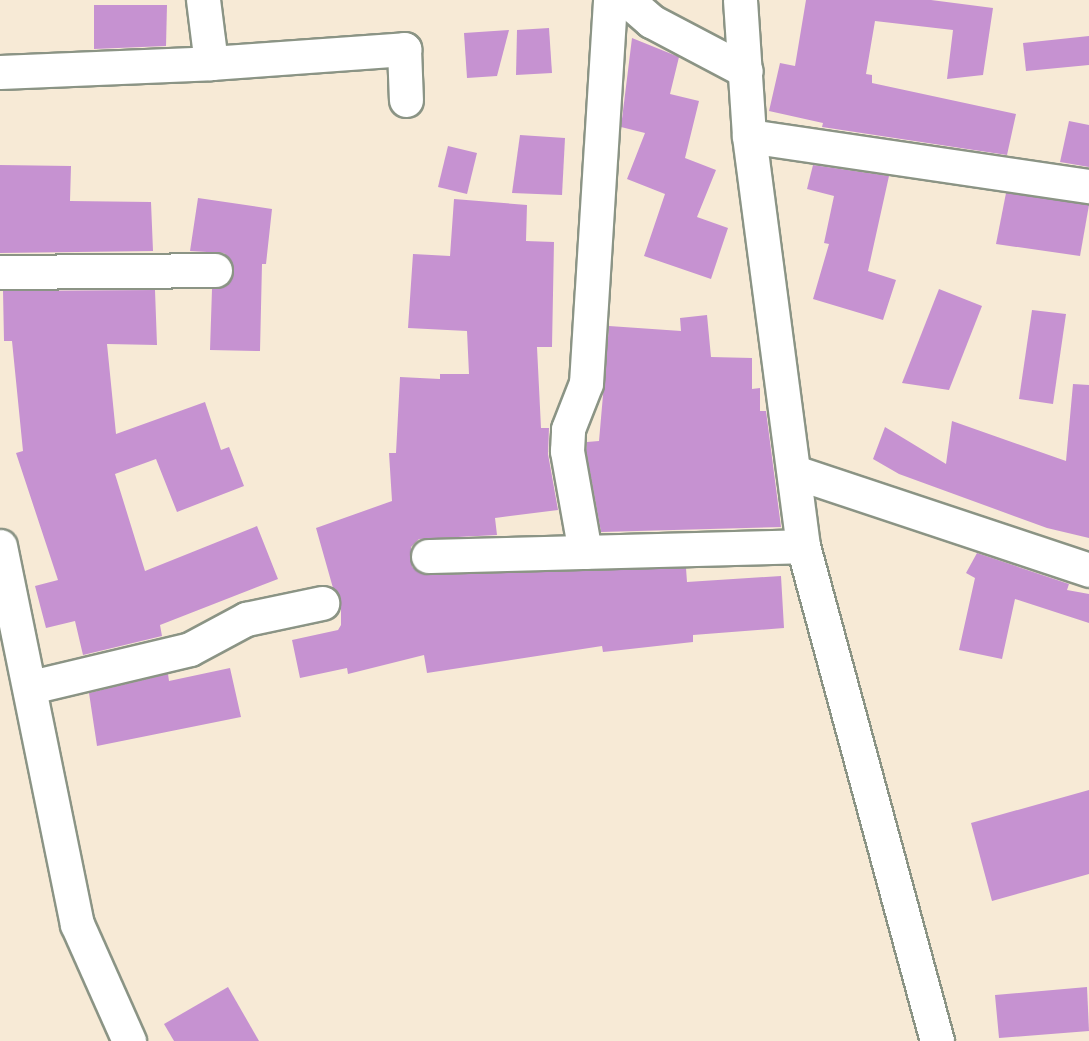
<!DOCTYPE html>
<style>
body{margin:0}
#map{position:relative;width:1089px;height:1041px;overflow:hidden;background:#f7ead6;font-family:Delius,sans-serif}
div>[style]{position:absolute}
.building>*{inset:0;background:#c692d1}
.roads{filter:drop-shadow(2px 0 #8b9485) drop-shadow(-2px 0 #8b9485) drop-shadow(0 2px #8b9485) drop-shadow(0 -2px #8b9485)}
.street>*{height:33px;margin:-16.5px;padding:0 16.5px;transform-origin:16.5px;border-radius:16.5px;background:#fff}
span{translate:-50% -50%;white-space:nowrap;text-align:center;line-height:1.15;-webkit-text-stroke:6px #fdfcf7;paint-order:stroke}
</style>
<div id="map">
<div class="building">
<i style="clip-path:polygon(806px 0,931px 0,993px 8px,983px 75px,947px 79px,953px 30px,875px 21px,866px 74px,872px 75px,872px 83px,1016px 114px,1007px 155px,822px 127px,823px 123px,769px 111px,780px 63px,795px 66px)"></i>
<i style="clip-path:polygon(94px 5px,167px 5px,166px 46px,94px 49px)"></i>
<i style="clip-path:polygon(549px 28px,552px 73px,516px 75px,517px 30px)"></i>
<i style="clip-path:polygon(509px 30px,497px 76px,467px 78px,464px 33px)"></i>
<i style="clip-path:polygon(1089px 36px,1089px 65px,1026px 71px,1023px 43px)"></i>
<i style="clip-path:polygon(632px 38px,679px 57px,670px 94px,699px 101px,685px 158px,716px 170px,697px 217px,728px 228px,711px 279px,644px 256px,665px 194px,627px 179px,645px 133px,621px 127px)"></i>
<i style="clip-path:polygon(1069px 121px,1089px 125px,1089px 167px,1060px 162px)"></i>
<i style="clip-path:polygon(520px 135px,565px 138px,562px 195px,512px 193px)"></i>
<i style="clip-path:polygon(448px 146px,477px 153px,467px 194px,438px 187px)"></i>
<i style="clip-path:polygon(0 165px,71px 166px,70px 201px,151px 202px,153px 251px,0 253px)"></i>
<i style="clip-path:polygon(813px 165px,889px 176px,868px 271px,896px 280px,883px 320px,813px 299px,829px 244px,824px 243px,834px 196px,807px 189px)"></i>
<i style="clip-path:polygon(1006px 193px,1089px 205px,1080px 256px,996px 244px)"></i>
<i style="clip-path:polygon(198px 198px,272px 209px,266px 264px,262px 264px,260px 351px,210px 350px,212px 289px,225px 286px,234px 269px,224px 253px,190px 251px)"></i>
<i style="clip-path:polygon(454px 199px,527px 205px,526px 241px,554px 242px,552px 347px,537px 347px,541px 428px,549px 428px,548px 454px,558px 510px,495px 518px,497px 535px,419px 539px,411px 547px,412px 567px,429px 575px,686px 568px,687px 582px,781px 576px,784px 628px,693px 635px,693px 642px,603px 652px,602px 646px,427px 673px,424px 655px,348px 674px,347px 668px,300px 678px,292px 640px,338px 630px,341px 625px,341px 598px,333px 588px,316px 528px,392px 501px,389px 453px,396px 453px,400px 377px,440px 379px,440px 374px,469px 374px,467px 331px,408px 328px,413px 254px,450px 256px)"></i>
<i style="clip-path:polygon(939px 289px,982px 306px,949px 390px,902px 383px)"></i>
<i style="clip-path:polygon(155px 290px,157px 345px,107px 344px,116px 434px,205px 402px,221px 450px,229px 447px,244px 486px,177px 512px,156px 459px,115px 474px,145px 571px,257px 526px,278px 579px,160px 625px,162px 636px,83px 655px,75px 621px,46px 628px,35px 586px,58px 580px,16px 453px,23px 451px,12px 341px,4px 341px,3px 291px)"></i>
<i style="clip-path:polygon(1032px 310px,1066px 314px,1053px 404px,1019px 399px)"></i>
<i style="clip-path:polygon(707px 315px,711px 357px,752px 358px,752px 389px,760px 388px,760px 411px,766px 411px,781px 527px,601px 532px,586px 450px,587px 442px,599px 441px,609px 326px,681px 331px,680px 318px)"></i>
<i style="clip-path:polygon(1073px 384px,1089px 385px,1089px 538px,1047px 528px,899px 474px,873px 459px,885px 427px,946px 464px,952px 421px,1066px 461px)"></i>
<i style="clip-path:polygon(977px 553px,1069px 584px,1067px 590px,1089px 594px,1089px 623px,1015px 599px,1002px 659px,959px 650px,975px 578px,966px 573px)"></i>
<i style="clip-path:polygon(230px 668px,241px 717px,97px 746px,89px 693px,168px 674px,169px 681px)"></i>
<i style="clip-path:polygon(1089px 790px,1089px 874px,992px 901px,971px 823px)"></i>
<i style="clip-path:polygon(228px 987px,259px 1041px,174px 1041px,164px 1024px)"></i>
<i style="clip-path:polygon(1087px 987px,1089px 1031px,999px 1038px,995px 995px)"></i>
</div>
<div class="roads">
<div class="street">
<i style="left:627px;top:0;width:32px;rotate:41deg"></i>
<i style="left:651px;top:21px;width:107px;rotate:27.8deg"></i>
<i style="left:740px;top:0;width:136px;rotate:86.2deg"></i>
<i style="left:749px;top:136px;width:414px;rotate:82.5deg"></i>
<i style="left:803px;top:546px;width:513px;rotate:74.85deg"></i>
<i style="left:211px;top:63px;width:194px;rotate:-4.1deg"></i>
<i style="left:404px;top:49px;width:51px;rotate:87.8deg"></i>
<i style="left:0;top:72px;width:211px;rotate:-2.4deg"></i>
<i style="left:211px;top:63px;width:64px;rotate:-97.2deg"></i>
<i style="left:749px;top:136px;width:344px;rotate:8.4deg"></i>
<i style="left:0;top:272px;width:215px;rotate:-0.5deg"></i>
<i style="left:795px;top:472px;width:310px;rotate:18.4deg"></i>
<i style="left:0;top:546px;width:386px;rotate:78.5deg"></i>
<i style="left:77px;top:924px;width:128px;rotate:66deg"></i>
<i style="left:585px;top:552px;width:103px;rotate:-100.1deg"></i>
<i style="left:567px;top:451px;width:22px;rotate:-87deg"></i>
<i style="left:568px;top:429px;width:49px;rotate:-68.6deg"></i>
<i style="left:586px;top:383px;width:384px;rotate:-86.4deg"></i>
<i style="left:428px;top:556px;width:375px;rotate:-1.5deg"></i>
<i style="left:31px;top:687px;width:163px;rotate:-13.4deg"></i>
<i style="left:190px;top:649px;width:64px;rotate:-28.2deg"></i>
<i style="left:246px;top:619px;width:78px;rotate:-11.9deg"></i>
</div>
</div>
</div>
